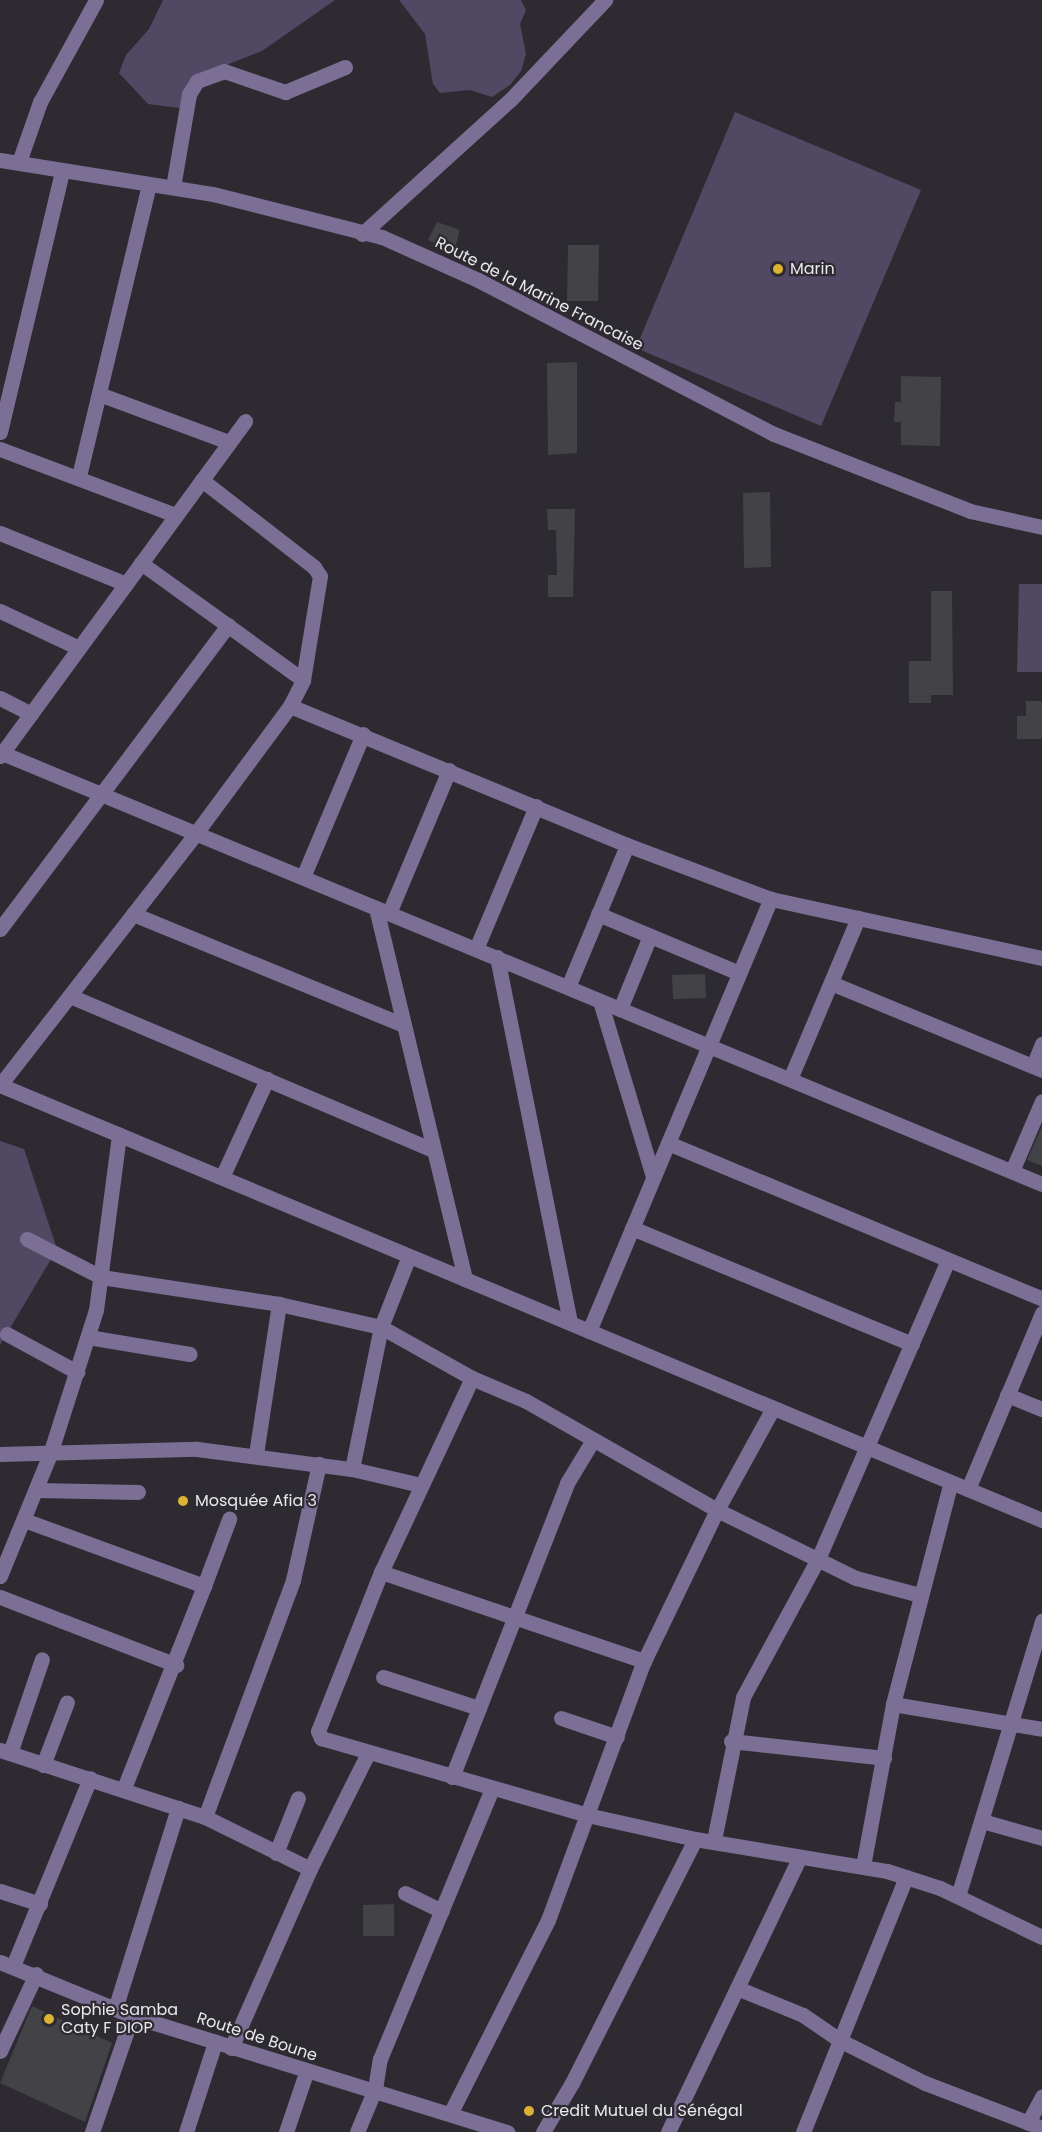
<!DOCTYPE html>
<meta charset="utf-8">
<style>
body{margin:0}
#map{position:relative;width:1042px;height:2132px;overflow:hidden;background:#2d2b31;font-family:Poppins,sans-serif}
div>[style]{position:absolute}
.green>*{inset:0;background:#514864}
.building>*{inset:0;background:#434247}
.minor>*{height:15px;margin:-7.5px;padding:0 7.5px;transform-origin:7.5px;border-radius:7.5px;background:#7c6f96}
.dots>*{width:16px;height:16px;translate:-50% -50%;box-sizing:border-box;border:3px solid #2d2b31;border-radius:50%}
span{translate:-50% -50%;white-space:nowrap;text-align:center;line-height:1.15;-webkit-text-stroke:4.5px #2d2b31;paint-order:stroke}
.poi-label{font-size:16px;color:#e9e8ec}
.left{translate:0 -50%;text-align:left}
.street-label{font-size:16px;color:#e9e8ec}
</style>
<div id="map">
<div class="green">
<i style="clip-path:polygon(163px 0,335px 0,262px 51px,203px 74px,187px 109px,148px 104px,119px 73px,126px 55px,149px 29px)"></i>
<i style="clip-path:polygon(399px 0,521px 0,526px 10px,520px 24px,526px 54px,521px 71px,510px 85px,492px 97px,470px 90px,440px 93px,433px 84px,425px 34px)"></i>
<i style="clip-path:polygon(735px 112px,921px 190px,821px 426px,636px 348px)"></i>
<i style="clip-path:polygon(1019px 584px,1042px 584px,1042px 672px,1017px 672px)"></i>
<i style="clip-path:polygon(0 1141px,24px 1149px,57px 1249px,0 1345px)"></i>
</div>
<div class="building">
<i style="clip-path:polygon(437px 222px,460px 230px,454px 252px,428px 240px)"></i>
<i style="clip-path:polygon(568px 245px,599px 245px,598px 301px,567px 301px)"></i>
<i style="clip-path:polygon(577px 362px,577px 453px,548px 455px,547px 363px)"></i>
<i style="clip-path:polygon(901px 376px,941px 377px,940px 446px,901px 445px,901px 422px,894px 422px,895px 402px,901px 402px)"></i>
<i style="clip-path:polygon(770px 492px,771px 567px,744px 568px,743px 493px)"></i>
<i style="clip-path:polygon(547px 509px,575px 509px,573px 597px,548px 597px,548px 575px,557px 575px,556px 530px,548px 530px)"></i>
<i style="clip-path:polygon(931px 591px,952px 591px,953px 695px,931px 695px,931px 703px,909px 703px,909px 661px,931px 661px)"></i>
<i style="clip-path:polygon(1026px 701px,1042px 701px,1042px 739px,1017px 739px,1017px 716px,1026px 716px)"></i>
<i style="clip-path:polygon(705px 974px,706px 998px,673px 999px,672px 975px)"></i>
<i style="clip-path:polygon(1042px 1126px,1042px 1166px,1027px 1160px)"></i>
<i style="clip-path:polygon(394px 1904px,394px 1936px,363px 1936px,363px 1905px)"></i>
<i style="clip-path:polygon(32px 2006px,112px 2043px,85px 2122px,0 2083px)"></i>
</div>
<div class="minor">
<i style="left:0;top:160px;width:216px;rotate:9.1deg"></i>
<i style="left:213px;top:194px;width:174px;rotate:14.3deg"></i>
<i style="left:382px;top:237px;width:105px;rotate:24.1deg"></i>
<i style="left:478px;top:280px;width:334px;rotate:27.5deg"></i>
<i style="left:774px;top:434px;width:211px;rotate:21.4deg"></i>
<i style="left:970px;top:511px;width:74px;rotate:12.5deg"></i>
<i style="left:19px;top:162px;width:64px;rotate:-70.7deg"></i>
<i style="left:40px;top:102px;width:116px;rotate:-61.2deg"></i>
<i style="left:173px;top:187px;width:94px;rotate:-80.2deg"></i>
<i style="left:189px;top:94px;width:15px;rotate:-58deg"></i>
<i style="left:197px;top:81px;width:29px;rotate:-20deg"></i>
<i style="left:224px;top:71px;width:65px;rotate:19deg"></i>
<i style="left:285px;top:92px;width:65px;rotate:-22.6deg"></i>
<i style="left:362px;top:234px;width:201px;rotate:-42.2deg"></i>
<i style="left:511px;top:99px;width:137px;rotate:-46.5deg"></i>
<i style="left:99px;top:394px;width:139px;rotate:20.3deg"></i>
<i style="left:0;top:432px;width:268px;rotate:-76.6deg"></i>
<i style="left:0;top:449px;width:188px;rotate:20.6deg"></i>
<i style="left:79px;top:476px;width:300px;rotate:-76.5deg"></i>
<i style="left:0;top:533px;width:136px;rotate:22deg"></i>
<i style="left:141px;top:563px;width:200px;rotate:35.8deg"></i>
<i style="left:0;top:611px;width:87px;rotate:25.1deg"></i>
<i style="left:0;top:698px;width:35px;rotate:27deg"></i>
<i style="left:290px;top:706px;width:365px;rotate:22.4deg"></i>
<i style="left:627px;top:845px;width:154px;rotate:20.6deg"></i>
<i style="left:771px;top:899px;width:277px;rotate:12.3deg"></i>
<i style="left:2px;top:753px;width:1126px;rotate:22.51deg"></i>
<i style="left:0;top:756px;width:415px;rotate:-53.8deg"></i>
<i style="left:303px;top:877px;width:155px;rotate:-67.2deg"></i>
<i style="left:376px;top:908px;width:382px;rotate:76.5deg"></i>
<i style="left:389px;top:913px;width:155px;rotate:-67.2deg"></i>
<i style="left:133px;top:914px;width:292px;rotate:22.3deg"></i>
<i style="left:598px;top:914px;width:153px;rotate:22.7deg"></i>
<i style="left:0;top:929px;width:380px;rotate:-53.1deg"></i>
<i style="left:476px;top:949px;width:155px;rotate:-67.2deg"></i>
<i style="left:497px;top:957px;width:373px;rotate:78.7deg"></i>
<i style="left:831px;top:983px;width:228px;rotate:22.4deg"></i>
<i style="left:568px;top:987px;width:154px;rotate:-67.4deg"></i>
<i style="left:70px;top:996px;width:394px;rotate:23deg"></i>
<i style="left:600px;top:1001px;width:183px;rotate:73.2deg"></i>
<i style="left:620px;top:1009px;width:79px;rotate:-67.7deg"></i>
<i style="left:1033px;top:1066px;width:24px;rotate:-68deg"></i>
<i style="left:790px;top:1079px;width:175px;rotate:-67.1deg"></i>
<i style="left:0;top:1085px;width:1129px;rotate:22.66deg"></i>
<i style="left:0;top:1085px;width:319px;rotate:-52.1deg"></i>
<i style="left:196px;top:833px;width:158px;rotate:-53.5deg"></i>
<i style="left:290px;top:706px;width:29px;rotate:-63deg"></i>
<i style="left:303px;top:680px;width:105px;rotate:-80.7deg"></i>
<i style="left:320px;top:576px;width:11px;rotate:-124deg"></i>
<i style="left:314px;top:567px;width:142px;rotate:-142.2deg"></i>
<i style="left:668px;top:1143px;width:405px;rotate:22.6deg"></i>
<i style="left:1012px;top:1171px;width:76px;rotate:-66.8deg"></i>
<i style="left:222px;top:1177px;width:108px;rotate:-65.3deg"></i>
<i style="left:632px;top:1228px;width:303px;rotate:22.5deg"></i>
<i style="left:27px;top:1239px;width:83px;rotate:27.2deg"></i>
<i style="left:101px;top:1277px;width:180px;rotate:8.6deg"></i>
<i style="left:279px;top:1304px;width:105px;rotate:12.7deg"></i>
<i style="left:381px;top:1327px;width:104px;rotate:29.3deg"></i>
<i style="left:472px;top:1378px;width:59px;rotate:23.1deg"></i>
<i style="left:526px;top:1401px;width:220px;rotate:29.7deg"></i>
<i style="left:717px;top:1510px;width:155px;rotate:26.1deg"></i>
<i style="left:856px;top:1578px;width:66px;rotate:14.9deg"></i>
<i style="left:589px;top:1331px;width:469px;rotate:-67.2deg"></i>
<i style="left:7px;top:1334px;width:80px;rotate:28.5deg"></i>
<i style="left:88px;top:1337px;width:103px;rotate:9.5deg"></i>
<i style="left:472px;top:1378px;width:214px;rotate:115.1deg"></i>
<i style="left:381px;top:1572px;width:171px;rotate:111.6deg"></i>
<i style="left:318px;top:1731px;width:8px;rotate:67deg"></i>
<i style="left:321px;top:1738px;width:277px;rotate:16.1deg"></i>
<i style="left:587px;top:1815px;width:111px;rotate:12.5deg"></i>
<i style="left:695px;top:1839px;width:195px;rotate:9.5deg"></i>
<i style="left:887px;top:1871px;width:56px;rotate:17.8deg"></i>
<i style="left:940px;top:1888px;width:113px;rotate:25.7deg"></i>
<i style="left:1007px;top:1395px;width:38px;rotate:22deg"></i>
<i style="left:0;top:1454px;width:197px;rotate:-1.5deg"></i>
<i style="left:197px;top:1449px;width:156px;rotate:7.4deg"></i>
<i style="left:352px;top:1469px;width:71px;rotate:13.1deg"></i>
<i style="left:256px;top:1454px;width:152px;rotate:-81.3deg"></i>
<i style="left:352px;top:1469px;width:145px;rotate:-78.5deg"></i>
<i style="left:381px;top:1327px;width:76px;rotate:-68.5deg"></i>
<i style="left:968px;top:1489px;width:191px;rotate:-67.2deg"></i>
<i style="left:36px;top:1490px;width:102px;rotate:1.1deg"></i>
<i style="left:24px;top:1520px;width:192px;rotate:20.1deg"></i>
<i style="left:204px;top:1586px;width:217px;rotate:111.6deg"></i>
<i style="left:381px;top:1572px;width:278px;rotate:18.7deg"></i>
<i style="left:0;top:1576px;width:132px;rotate:-67.7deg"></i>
<i style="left:50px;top:1454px;width:151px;rotate:-72.3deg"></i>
<i style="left:96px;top:1310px;width:177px;rotate:-82.5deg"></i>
<i style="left:204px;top:1586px;width:72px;rotate:-69.5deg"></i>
<i style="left:0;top:1597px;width:189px;rotate:21.1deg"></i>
<i style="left:383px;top:1677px;width:101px;rotate:17.9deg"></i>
<i style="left:893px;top:1704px;width:151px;rotate:9.5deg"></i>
<i style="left:561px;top:1718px;width:59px;rotate:18.7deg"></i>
<i style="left:731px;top:1741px;width:154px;rotate:6.3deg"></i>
<i style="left:0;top:1750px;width:216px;rotate:18.1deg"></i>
<i style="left:205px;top:1817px;width:117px;rotate:26.3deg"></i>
<i style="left:10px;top:1753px;width:99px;rotate:-71.2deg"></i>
<i style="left:43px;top:1765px;width:67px;rotate:-69.1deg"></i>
<i style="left:452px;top:1777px;width:316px;rotate:-68.6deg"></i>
<i style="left:567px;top:1483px;width:50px;rotate:-58.8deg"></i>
<i style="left:205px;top:1817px;width:253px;rotate:-69.6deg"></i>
<i style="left:293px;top:1580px;width:119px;rotate:-77.4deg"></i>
<i style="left:982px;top:1821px;width:62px;rotate:15.8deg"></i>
<i style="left:714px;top:1840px;width:146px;rotate:-78.5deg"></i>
<i style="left:743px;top:1697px;width:157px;rotate:-61.5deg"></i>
<i style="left:818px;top:1559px;width:326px;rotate:-66.5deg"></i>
<i style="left:276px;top:1853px;width:59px;rotate:-68.2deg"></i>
<i style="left:863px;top:1866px;width:165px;rotate:-79.5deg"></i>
<i style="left:893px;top:1704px;width:229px;rotate:-75.4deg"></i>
<i style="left:0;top:1891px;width:42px;rotate:18deg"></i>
<i style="left:405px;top:1893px;width:41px;rotate:25.9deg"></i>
<i style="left:958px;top:1896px;width:288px;rotate:-73deg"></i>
<i style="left:0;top:1962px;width:143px;rotate:22.2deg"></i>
<i style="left:132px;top:2016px;width:393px;rotate:17.2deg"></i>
<i style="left:13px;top:1966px;width:203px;rotate:-67.7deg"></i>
<i style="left:737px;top:1988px;width:71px;rotate:22.2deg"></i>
<i style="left:803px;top:2015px;width:46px;rotate:34.4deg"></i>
<i style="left:841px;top:2041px;width:94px;rotate:26.6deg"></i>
<i style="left:925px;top:2083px;width:125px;rotate:21deg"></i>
<i style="left:115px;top:2009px;width:211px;rotate:-72.6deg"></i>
<i style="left:231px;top:2048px;width:196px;rotate:-66.2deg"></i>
<i style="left:310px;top:1869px;width:130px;rotate:-63.4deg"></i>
<i style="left:0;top:2051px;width:85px;rotate:-64.9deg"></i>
<i style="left:451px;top:2112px;width:215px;rotate:-63.2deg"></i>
<i style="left:548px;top:1920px;width:276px;rotate:-69.7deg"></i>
<i style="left:644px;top:1661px;width:168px;rotate:-64.2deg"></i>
<i style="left:717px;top:1510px;width:116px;rotate:-61.2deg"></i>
<i style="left:1028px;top:2123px;width:30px;rotate:-62deg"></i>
<i style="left:92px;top:2132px;width:123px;rotate:-71deg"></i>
<i style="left:186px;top:2132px;width:95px;rotate:-72.1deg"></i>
<i style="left:286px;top:2132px;width:62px;rotate:-71.3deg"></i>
<i style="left:357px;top:2132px;width:47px;rotate:-67.3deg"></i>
<i style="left:375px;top:2089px;width:30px;rotate:-81deg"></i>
<i style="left:380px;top:2059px;width:293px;rotate:-67.5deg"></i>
<i style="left:543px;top:2132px;width:57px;rotate:-59.4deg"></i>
<i style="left:572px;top:2083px;width:273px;rotate:-63.2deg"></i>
<i style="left:668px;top:2132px;width:304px;rotate:-64.4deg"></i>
<i style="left:803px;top:2132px;width:275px;rotate:-68deg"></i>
</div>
<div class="dots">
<i style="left:778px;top:269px;background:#dcb233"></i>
<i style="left:183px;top:1501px;background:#dcb233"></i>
<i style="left:49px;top:2019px;background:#dcb233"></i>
<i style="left:529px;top:2111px;background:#dcb233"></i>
</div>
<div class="poi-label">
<span class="left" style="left:790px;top:269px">Marin</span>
<span class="left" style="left:195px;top:1501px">Mosquée Afia 3</span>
<span class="left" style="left:61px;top:2019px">Sophie Samba<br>Caty F DIOP</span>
<span class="left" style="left:541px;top:2111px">Credit Mutuel du Sénégal</span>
</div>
<div class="street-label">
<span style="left:539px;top:294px;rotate:27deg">Route de la Marine Francaise</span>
<span style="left:257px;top:2037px;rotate:18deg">Route de Boune</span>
</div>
</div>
